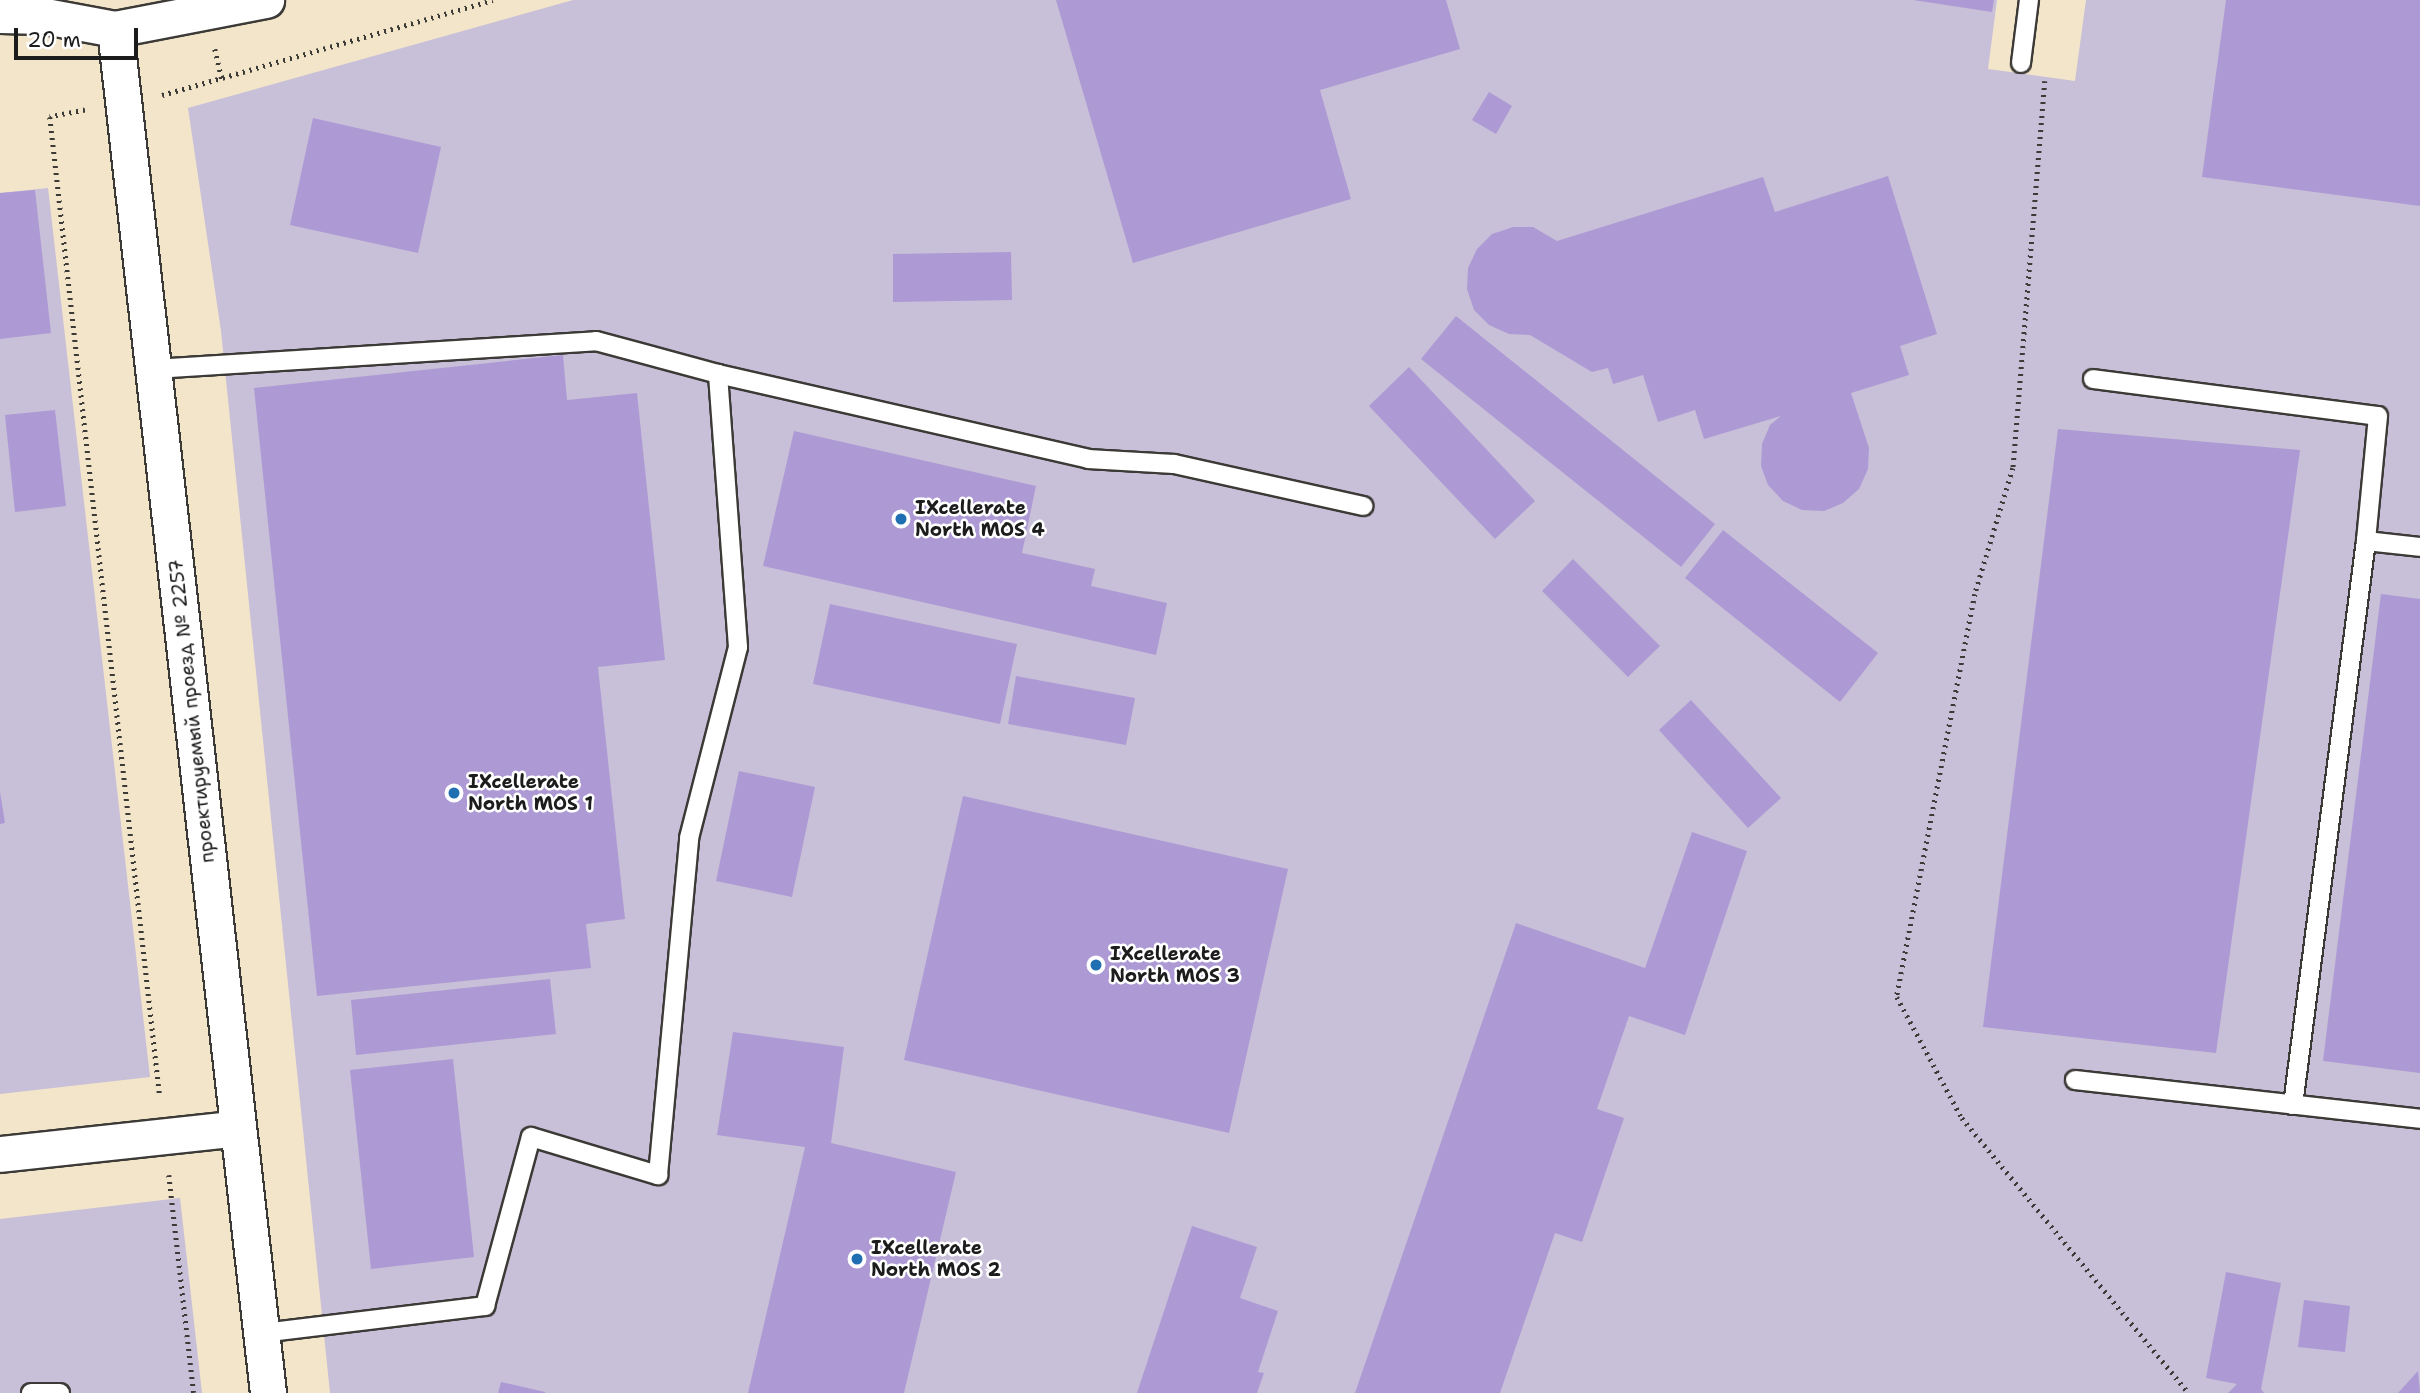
<!DOCTYPE html>
<meta charset="utf-8">
<style>
body{margin:0}
#map{position:relative;width:2420px;height:1393px;overflow:hidden;background:#f2e5ca;font-family:"Shantell Sans",sans-serif}
div>[style]{position:absolute}
.industrial>*{inset:0;background:#c8bfd8}
.building>*{inset:0;background:#ad9ad4}
.path>*{height:4.5px;margin-top:-2.25px;transform-origin:0;background:repeating-linear-gradient(90deg,#3c3a36 0 2px,transparent 0 7px)}
.roads{filter:drop-shadow(2px 0 #3c3a36) drop-shadow(-2px 0 #3c3a36) drop-shadow(0 2px #3c3a36) drop-shadow(0 -2px #3c3a36)}
.service>*{height:18px;margin:-9px;padding:0 9px;transform-origin:9px;border-radius:9px;background:#fff}
.minor>*{height:35px;margin:-17.5px;padding:0 17.5px;transform-origin:17.5px;border-radius:17.5px;background:#fff}
.dots>*{width:19px;height:19px;translate:-50% -50%;box-sizing:border-box;border:4px solid #fff;border-radius:50%}
span{translate:-50% -50%;white-space:nowrap;text-align:center;line-height:1.15;-webkit-text-stroke:5px #fff;paint-order:stroke}
.poi-label{font-size:19px;color:#1c1c1c;font-weight:700}
.left{translate:0 -50%;text-align:left}
.street-label{font-size:19px;color:#1c1c1c}
.scale{position:absolute;left:14px;top:28px;width:124px;height:32px;box-sizing:border-box;border:4px solid #1c1c1c;border-top:0;padding-left:9px;font-size:21px;line-height:24px;white-space:nowrap;color:#1c1c1c;-webkit-text-stroke:5px #fff;paint-order:stroke}
</style>
<div id="map">
<div class="industrial">
<i style="clip-path:polygon(573px 0,1997px 0,1988px 69px,2075px 81px,2086px 0,2420px 0,2420px 1393px,330px 1393px,221px 331px,188px 108px)"></i>
<i style="clip-path:polygon(48px 188px,150px 1077px,0 1094px,0 193px)"></i>
<i style="clip-path:polygon(180px 1198px,202px 1393px,0 1393px,0 1219px)"></i>
</div>
<div class="building">
<i style="clip-path:polygon(1056px 0,1446px 0,1460px 49px,1320px 90px,1351px 199px,1133px 263px)"></i>
<i style="clip-path:polygon(1913px 0,1994px 0,1992px 12px)"></i>
<i style="clip-path:polygon(2226px 0,2420px 0,2420px 206px,2202px 177px)"></i>
<i style="clip-path:polygon(1489px 92px,1512px 106px,1496px 134px,1472px 120px)"></i>
<i style="clip-path:polygon(313px 118px,441px 147px,418px 253px,290px 225px)"></i>
<i style="clip-path:polygon(1888px 176px,1937px 334px,1900px 346px,1909px 375px,1851px 393px,1869px 448px,1868px 469px,1859px 489px,1843px 503px,1824px 511px,1802px 510px,1783px 501px,1768px 485px,1761px 466px,1762px 444px,1770px 425px,1781px 416px,1704px 439px,1695px 410px,1658px 422px,1643px 375px,1613px 384px,1608px 368px,1592px 372px,1530px 335px,1509px 334px,1489px 325px,1474px 310px,1467px 289px,1468px 268px,1477px 249px,1492px 234px,1513px 227px,1533px 227px,1557px 241px,1763px 177px,1775px 212px)"></i>
<i style="clip-path:polygon(35px 190px,51px 333px,0 339px,0 193px)"></i>
<i style="clip-path:polygon(1011px 252px,1012px 300px,893px 302px,893px 254px)"></i>
<i style="clip-path:polygon(1456px 316px,1715px 524px,1681px 567px,1421px 359px)"></i>
<i style="clip-path:polygon(563px 355px,567px 400px,637px 393px,665px 660px,598px 667px,625px 919px,586px 924px,591px 968px,317px 996px,254px 388px)"></i>
<i style="clip-path:polygon(1409px 367px,1535px 501px,1495px 539px,1369px 406px)"></i>
<i style="clip-path:polygon(55px 410px,66px 506px,15px 512px,5px 415px)"></i>
<i style="clip-path:polygon(2058px 429px,2300px 450px,2216px 1053px,1983px 1027px)"></i>
<i style="clip-path:polygon(794px 431px,1036px 486px,1022px 553px,1095px 569px,1091px 586px,1167px 603px,1156px 655px,763px 566px)"></i>
<i style="clip-path:polygon(1723px 530px,1878px 653px,1840px 702px,1685px 578px)"></i>
<i style="clip-path:polygon(1573px 559px,1660px 646px,1628px 677px,1542px 591px)"></i>
<i style="clip-path:polygon(2381px 594px,2420px 599px,2420px 1073px,2323px 1061px)"></i>
<i style="clip-path:polygon(830px 604px,1017px 644px,1000px 724px,813px 684px)"></i>
<i style="clip-path:polygon(1016px 676px,1135px 698px,1126px 745px,1008px 724px)"></i>
<i style="clip-path:polygon(1691px 700px,1781px 798px,1748px 828px,1659px 730px)"></i>
<i style="clip-path:polygon(739px 771px,815px 787px,792px 897px,716px 881px)"></i>
<i style="clip-path:polygon(0 792px,5px 823px,0 824px)"></i>
<i style="clip-path:polygon(963px 796px,1288px 869px,1229px 1133px,904px 1060px)"></i>
<i style="clip-path:polygon(1692px 832px,1747px 851px,1685px 1035px,1629px 1016px,1597px 1109px,1624px 1118px,1582px 1242px,1555px 1233px,1500px 1393px,1355px 1393px,1516px 923px,1645px 968px)"></i>
<i style="clip-path:polygon(550px 979px,556px 1034px,356px 1055px,351px 1000px)"></i>
<i style="clip-path:polygon(733px 1032px,844px 1047px,831px 1143px,956px 1172px,904px 1393px,748px 1393px,805px 1147px,717px 1135px)"></i>
<i style="clip-path:polygon(453px 1059px,474px 1257px,371px 1269px,350px 1070px)"></i>
<i style="clip-path:polygon(1192px 1226px,1257px 1247px,1240px 1298px,1278px 1311px,1258px 1372px,1264px 1373px,1257px 1393px,1137px 1393px)"></i>
<i style="clip-path:polygon(2226px 1272px,2281px 1283px,2261px 1389px,2264px 1393px,2228px 1393px,2237px 1384px,2206px 1378px)"></i>
<i style="clip-path:polygon(2304px 1300px,2350px 1306px,2345px 1352px,2298px 1347px)"></i>
<i style="clip-path:polygon(2418px 1371px,2420px 1393px,2398px 1393px)"></i>
<i style="clip-path:polygon(501px 1382px,545px 1392px,545px 1393px,498px 1393px)"></i>
</div>
<div class="path">
<i style="left:215px;top:49px;width:31px;rotate:77deg"></i>
<i style="left:2045px;top:81px;width:388px;rotate:94.7deg"></i>
<i style="left:2013px;top:468px;width:132px;rotate:106.8deg"></i>
<i style="left:1975px;top:594px;width:410px;rotate:101deg"></i>
<i style="left:1897px;top:997px;width:137px;rotate:61.8deg"></i>
<i style="left:1962px;top:1118px;width:357px;rotate:50.5deg"></i>
<i style="left:162px;top:95px;width:344px;rotate:-16deg"></i>
<i style="left:85px;top:110px;width:36px;rotate:169deg"></i>
<i style="left:50px;top:117px;width:986px;rotate:83.6deg"></i>
<i style="left:169px;top:1175px;width:219px;rotate:83.5deg"></i>
</div>
<div class="roads">
<div class="service">
<i style="left:2021px;top:63px;width:64px;rotate:-82.8deg"></i>
<i style="left:154px;top:369px;width:443px;rotate:-3.6deg"></i>
<i style="left:596px;top:341px;width:126px;rotate:15.1deg"></i>
<i style="left:718px;top:374px;width:380px;rotate:12.9deg"></i>
<i style="left:1088px;top:459px;width:86px;rotate:3.3deg"></i>
<i style="left:1174px;top:464px;width:194px;rotate:12.5deg"></i>
<i style="left:2093px;top:379px;width:287px;rotate:7.4deg"></i>
<i style="left:2378px;top:416px;width:126px;rotate:95.5deg"></i>
<i style="left:2075px;top:1080px;width:347px;rotate:6.4deg"></i>
<i style="left:2293px;top:1105px;width:569px;rotate:-82.63deg"></i>
<i style="left:2366px;top:541px;width:54px;rotate:6.3deg"></i>
<i style="left:262px;top:1333px;width:225px;rotate:-6.9deg"></i>
<i style="left:485px;top:1306px;width:175px;rotate:-74.8deg"></i>
<i style="left:531px;top:1137px;width:133px;rotate:16.7deg"></i>
<i style="left:658px;top:1175px;width:338px;rotate:-84.7deg"></i>
<i style="left:689px;top:838px;width:197px;rotate:-75.6deg"></i>
<i style="left:738px;top:647px;width:274px;rotate:-94.2deg"></i>
<i style="left:31px;top:1393px;width:29px"></i>
</div>
<div class="minor">
<i style="left:0;top:15px;width:45px;rotate:1.3deg"></i>
<i style="left:45px;top:16px;width:71px;rotate:10.5deg"></i>
<i style="left:115px;top:29px;width:154px;rotate:-10.9deg"></i>
<i style="left:115px;top:29px;width:1373px;rotate:83.6deg"></i>
<i style="left:0;top:1154px;width:239px;rotate:-6.2deg"></i>
</div>
</div>
<div class="dots">
<i style="left:901px;top:519px;background:#1f6fb2"></i>
<i style="left:454px;top:793px;background:#1f6fb2"></i>
<i style="left:1096px;top:965px;background:#1f6fb2"></i>
<i style="left:857px;top:1259px;background:#1f6fb2"></i>
</div>
<div class="poi-label">
<span class="left" style="left:915px;top:519px">IXcellerate<br>North MOS 4</span>
<span class="left" style="left:468px;top:793px">IXcellerate<br>North MOS 1</span>
<span class="left" style="left:1110px;top:965px">IXcellerate<br>North MOS 3</span>
<span class="left" style="left:871px;top:1259px">IXcellerate<br>North MOS 2</span>
</div>
<div class="street-label">
<span style="left:192px;top:711px;rotate:-96deg">проектируемый проезд № 2257</span>
</div>
<div class="scale">20 m</div>
</div>
